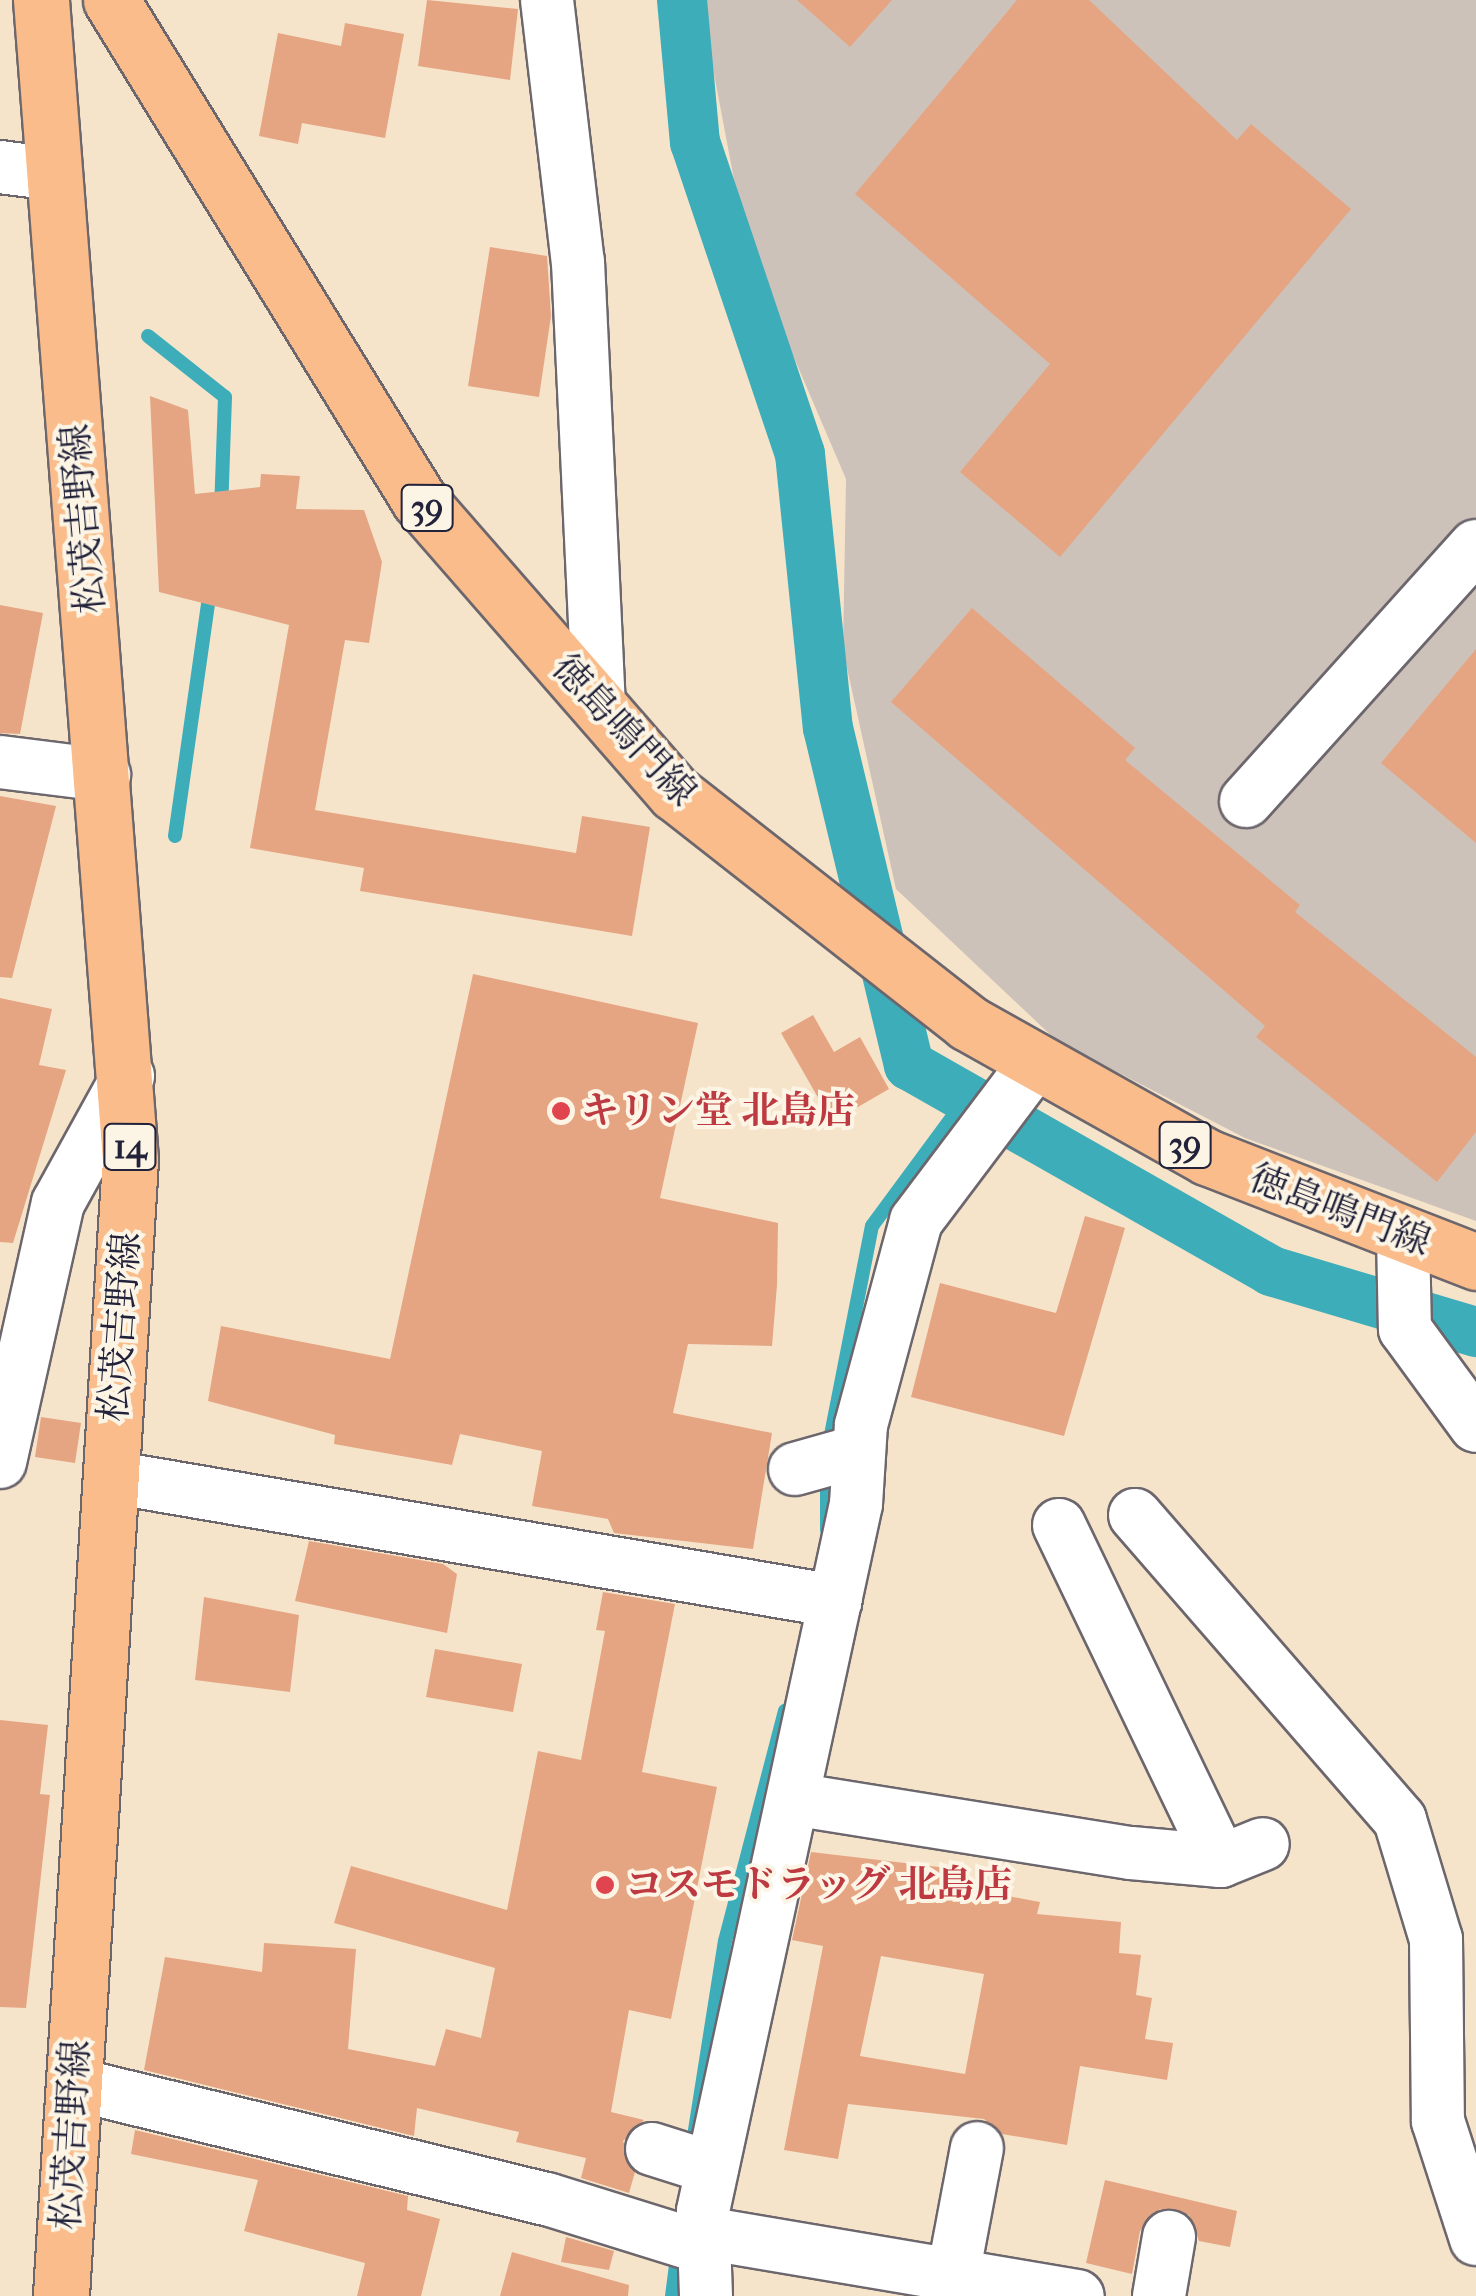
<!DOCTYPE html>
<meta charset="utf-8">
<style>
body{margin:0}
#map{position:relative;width:1476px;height:2296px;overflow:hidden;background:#f6e4ca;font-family:"IM FELL French Canon","Noto Serif JP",serif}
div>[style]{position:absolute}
.industrial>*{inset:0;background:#cdc2b9}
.stream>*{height:14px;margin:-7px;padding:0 7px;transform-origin:7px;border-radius:7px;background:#3dadba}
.canal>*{height:50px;margin:-25px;padding:0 25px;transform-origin:25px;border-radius:25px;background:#3dadba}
.building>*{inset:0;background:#e5a583}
.roads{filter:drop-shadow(2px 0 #6c666d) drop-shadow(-2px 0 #6c666d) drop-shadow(0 2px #6c666d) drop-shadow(0 -2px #6c666d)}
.street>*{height:52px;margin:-26px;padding:0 26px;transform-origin:26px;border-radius:26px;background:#fff}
.primary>*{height:55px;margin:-27.5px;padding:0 27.5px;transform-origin:27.5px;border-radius:27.5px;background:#f9bc8a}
.dots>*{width:28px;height:28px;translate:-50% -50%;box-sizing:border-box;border:5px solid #fcf5e5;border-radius:50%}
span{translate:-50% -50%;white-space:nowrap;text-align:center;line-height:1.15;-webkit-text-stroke:8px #fcf5e5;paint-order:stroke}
.shield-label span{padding:2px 8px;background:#fcf5e5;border:2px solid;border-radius:8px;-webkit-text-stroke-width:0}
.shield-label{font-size:35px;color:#22223b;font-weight:700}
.street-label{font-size:38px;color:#22223b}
.health-label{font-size:38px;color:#be3a42;font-weight:700}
.left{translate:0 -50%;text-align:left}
</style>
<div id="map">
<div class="industrial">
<i style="clip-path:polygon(700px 0,1476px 0,1476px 1221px,1245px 1138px,1057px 1041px,896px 889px,843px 650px,846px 479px,747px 248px)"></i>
</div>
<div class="stream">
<i style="left:148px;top:336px;width:98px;rotate:38.4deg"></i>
<i style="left:225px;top:397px;width:112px;rotate:92deg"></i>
<i style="left:175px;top:836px;width:249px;rotate:-81.9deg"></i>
<i style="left:828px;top:1450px;width:228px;rotate:-78.9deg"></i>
<i style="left:872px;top:1226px;width:160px;rotate:-53.6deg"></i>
<i style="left:827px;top:1530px;width:58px;rotate:-90deg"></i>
<i style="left:695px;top:2130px;width:191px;rotate:-81deg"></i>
<i style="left:725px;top:1941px;width:238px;rotate:-75.4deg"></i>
<i style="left:672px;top:2296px;width:46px;rotate:-82.6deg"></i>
</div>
<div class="canal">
<i style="left:682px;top:0;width:143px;rotate:84.8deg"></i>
<i style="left:695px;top:142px;width:329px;rotate:71.4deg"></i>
<i style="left:800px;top:454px;width:275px;rotate:84.2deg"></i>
<i style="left:828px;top:728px;width:347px;rotate:76.5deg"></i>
<i style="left:909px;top:1065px;width:417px;rotate:29.6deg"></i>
<i style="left:1271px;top:1271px;width:214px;rotate:16.6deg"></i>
</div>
<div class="building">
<i style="clip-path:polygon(427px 0,518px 9px,510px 80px,418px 66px)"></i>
<i style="clip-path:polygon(797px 0,892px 0,850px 47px)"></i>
<i style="clip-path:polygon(1017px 0,1089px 0,1237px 140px,1251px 124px,1351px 209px,1060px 557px,960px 472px,1050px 364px,855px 194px)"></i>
<i style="clip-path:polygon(345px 23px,404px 34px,385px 138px,302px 123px,298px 144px,259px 136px,278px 33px,341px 46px)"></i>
<i style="clip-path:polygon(490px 247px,547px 256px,551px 316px,539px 397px,468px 386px)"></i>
<i style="clip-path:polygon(150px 396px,188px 410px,195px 494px,260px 487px,261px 474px,300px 476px,296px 509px,364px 510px,382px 562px,369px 643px,345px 640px,315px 810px,576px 853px,582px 816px,650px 827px,632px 936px,360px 891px,364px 868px,250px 848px,289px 625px,159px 592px)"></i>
<i style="clip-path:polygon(0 605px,43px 613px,20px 734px,0 733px)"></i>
<i style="clip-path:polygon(972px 608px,1135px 748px,1125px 760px,1300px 905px,1295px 912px,1476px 1057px,1476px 1132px,1437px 1182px,1256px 1037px,1265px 1026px,891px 702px)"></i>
<i style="clip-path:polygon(1476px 649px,1476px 843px,1381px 763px)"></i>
<i style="clip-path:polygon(0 796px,56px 806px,12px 978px,0 977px)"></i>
<i style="clip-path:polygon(473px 974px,698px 1023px,660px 1198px,778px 1223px,777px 1285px,772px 1346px,688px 1344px,673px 1413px,772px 1433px,753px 1549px,614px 1533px,608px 1519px,532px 1506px,542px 1451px,460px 1434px,452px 1465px,334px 1444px,335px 1435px,208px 1401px,221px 1326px,390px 1359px)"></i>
<i style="clip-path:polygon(0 998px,52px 1009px,39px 1065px,66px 1070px,13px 1243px,0 1242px)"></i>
<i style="clip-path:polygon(813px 1015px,834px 1052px,860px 1037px,889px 1089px,832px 1122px,781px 1033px)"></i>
<i style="clip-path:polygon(1085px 1216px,1125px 1228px,1064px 1436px,911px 1397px,940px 1283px,1056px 1313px)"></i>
<i style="clip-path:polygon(41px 1417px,81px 1423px,75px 1463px,35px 1457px)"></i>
<i style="clip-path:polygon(309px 1541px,443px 1564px,457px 1574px,447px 1633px,295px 1601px)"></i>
<i style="clip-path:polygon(603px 1592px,675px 1604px,642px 1772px,717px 1787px,671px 2019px,629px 2010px,611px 2112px,644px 2120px,623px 2141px,635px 2172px,629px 2193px,581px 2178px,586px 2158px,516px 2142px,519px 2132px,417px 2108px,414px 2136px,144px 2070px,165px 1957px,262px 1972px,264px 1943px,356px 1949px,348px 2049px,435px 2066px,446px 2029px,481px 2038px,495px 1968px,334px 1923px,351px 1866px,507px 1910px,538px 1751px,581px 1760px,605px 1631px,596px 1630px)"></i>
<i style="clip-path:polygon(204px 1597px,299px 1615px,290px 1692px,195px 1680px)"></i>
<i style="clip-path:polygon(435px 1649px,522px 1664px,513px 1712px,426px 1697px)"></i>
<i style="clip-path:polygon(0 1720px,48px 1725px,40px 1794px,50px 1795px,26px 2008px,0 2007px)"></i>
<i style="clip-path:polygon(evenodd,811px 1852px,947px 1868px,944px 1884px,1040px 1902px,1037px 1914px,1121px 1922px,1119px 1953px,1141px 1955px,1136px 1995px,1152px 1998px,1145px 2039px,1173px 2043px,1167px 2080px,1080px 2066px,1067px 2145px,1002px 2134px,984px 2119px,848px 2104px,838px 2159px,784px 2150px,823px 1946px,792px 1940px,811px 1852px,881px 1956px,984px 1974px,965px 2074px,860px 2056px,881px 1956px)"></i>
<i style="clip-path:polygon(135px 2130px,408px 2196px,407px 2210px,440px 2219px,421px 2296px,357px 2296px,365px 2263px,244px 2231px,258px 2180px,131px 2154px)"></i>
<i style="clip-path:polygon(1105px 2180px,1237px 2211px,1230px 2247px,1199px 2241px,1189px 2215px,1160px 2209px,1140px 2231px,1132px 2274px,1086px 2263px)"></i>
<i style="clip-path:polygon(566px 2237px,614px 2251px,609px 2270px,561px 2262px)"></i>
<i style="clip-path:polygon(512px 2252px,629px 2285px,628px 2296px,500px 2296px)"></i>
</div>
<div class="roads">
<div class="street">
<i style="left:547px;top:0;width:264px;rotate:83.3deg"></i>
<i style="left:578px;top:262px;width:444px;rotate:87.3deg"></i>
<i style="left:0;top:167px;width:55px;rotate:7.3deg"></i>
<i style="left:0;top:762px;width:105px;rotate:7.1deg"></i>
<i style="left:1246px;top:801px;width:343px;rotate:-48deg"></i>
<i style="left:1403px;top:1237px;width:92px;rotate:88.8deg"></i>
<i style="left:1405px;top:1329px;width:120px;rotate:53.8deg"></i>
<i style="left:0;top:1462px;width:265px;rotate:-77.4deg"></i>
<i style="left:58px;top:1203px;width:145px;rotate:-61.1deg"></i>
<i style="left:795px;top:1469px;width:66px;rotate:-15.7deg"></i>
<i style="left:111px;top:1477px;width:735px;rotate:9.72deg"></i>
<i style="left:1135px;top:1515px;width:404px;rotate:49deg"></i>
<i style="left:1400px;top:1820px;width:124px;rotate:73.2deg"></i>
<i style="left:1436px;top:1939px;width:182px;rotate:89.4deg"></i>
<i style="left:1438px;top:2121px;width:124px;rotate:72.1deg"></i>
<i style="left:1059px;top:1525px;width:373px;rotate:64.3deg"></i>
<i style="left:793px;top:1799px;width:342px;rotate:9.1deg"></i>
<i style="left:1131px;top:1853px;width:90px;rotate:5.1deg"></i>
<i style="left:1221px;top:1861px;width:45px;rotate:-22deg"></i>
<i style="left:74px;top:2084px;width:487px;rotate:13.7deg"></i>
<i style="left:547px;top:2199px;width:164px;rotate:17.3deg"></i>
<i style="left:652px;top:2149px;width:63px;rotate:17.6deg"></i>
<i style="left:704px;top:2233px;width:379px;rotate:9.6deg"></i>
<i style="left:953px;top:2275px;width:129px;rotate:-79.3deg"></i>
<i style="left:706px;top:2296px;width:85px;rotate:-92deg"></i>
<i style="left:703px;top:2211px;width:723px;rotate:-77.79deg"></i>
<i style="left:856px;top:1504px;width:79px;rotate:-86.4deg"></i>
<i style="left:861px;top:1425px;width:211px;rotate:-74.9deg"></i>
<i style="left:916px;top:1221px;width:199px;rotate:-53deg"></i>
<i style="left:1159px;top:2296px;width:60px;rotate:-80.4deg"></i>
</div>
<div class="primary">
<i style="left:41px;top:0;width:1163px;rotate:85.61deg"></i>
<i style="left:130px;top:1160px;width:1138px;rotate:93.48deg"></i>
<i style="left:111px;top:0;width:587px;rotate:58.37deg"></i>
<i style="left:419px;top:500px;width:389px;rotate:48.9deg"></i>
<i style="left:675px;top:793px;width:372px;rotate:38.1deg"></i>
<i style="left:968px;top:1023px;width:274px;rotate:29.3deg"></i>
<i style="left:1207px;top:1157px;width:289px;rotate:21.3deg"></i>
</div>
</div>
<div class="dots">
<i style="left:561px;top:1111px;background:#e0444e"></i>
<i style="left:605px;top:1885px;background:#e0444e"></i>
</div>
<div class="shield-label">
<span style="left:427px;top:508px">39</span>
<span style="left:1185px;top:1145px">39</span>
<span style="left:130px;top:1147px">14</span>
</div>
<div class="street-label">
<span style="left:83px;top:519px;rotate:-95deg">松茂吉野線</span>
<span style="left:624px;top:730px;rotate:47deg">徳島鳴門線</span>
<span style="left:1340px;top:1210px;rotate:21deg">徳島鳴門線</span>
<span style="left:120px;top:1327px;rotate:-86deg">松茂吉野線</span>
<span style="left:71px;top:2135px;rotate:-87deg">松茂吉野線</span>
</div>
<div class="health-label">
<span class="left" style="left:581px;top:1111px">キリン堂 北島店</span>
<span class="left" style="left:625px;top:1885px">コスモドラッグ 北島店</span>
</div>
</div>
